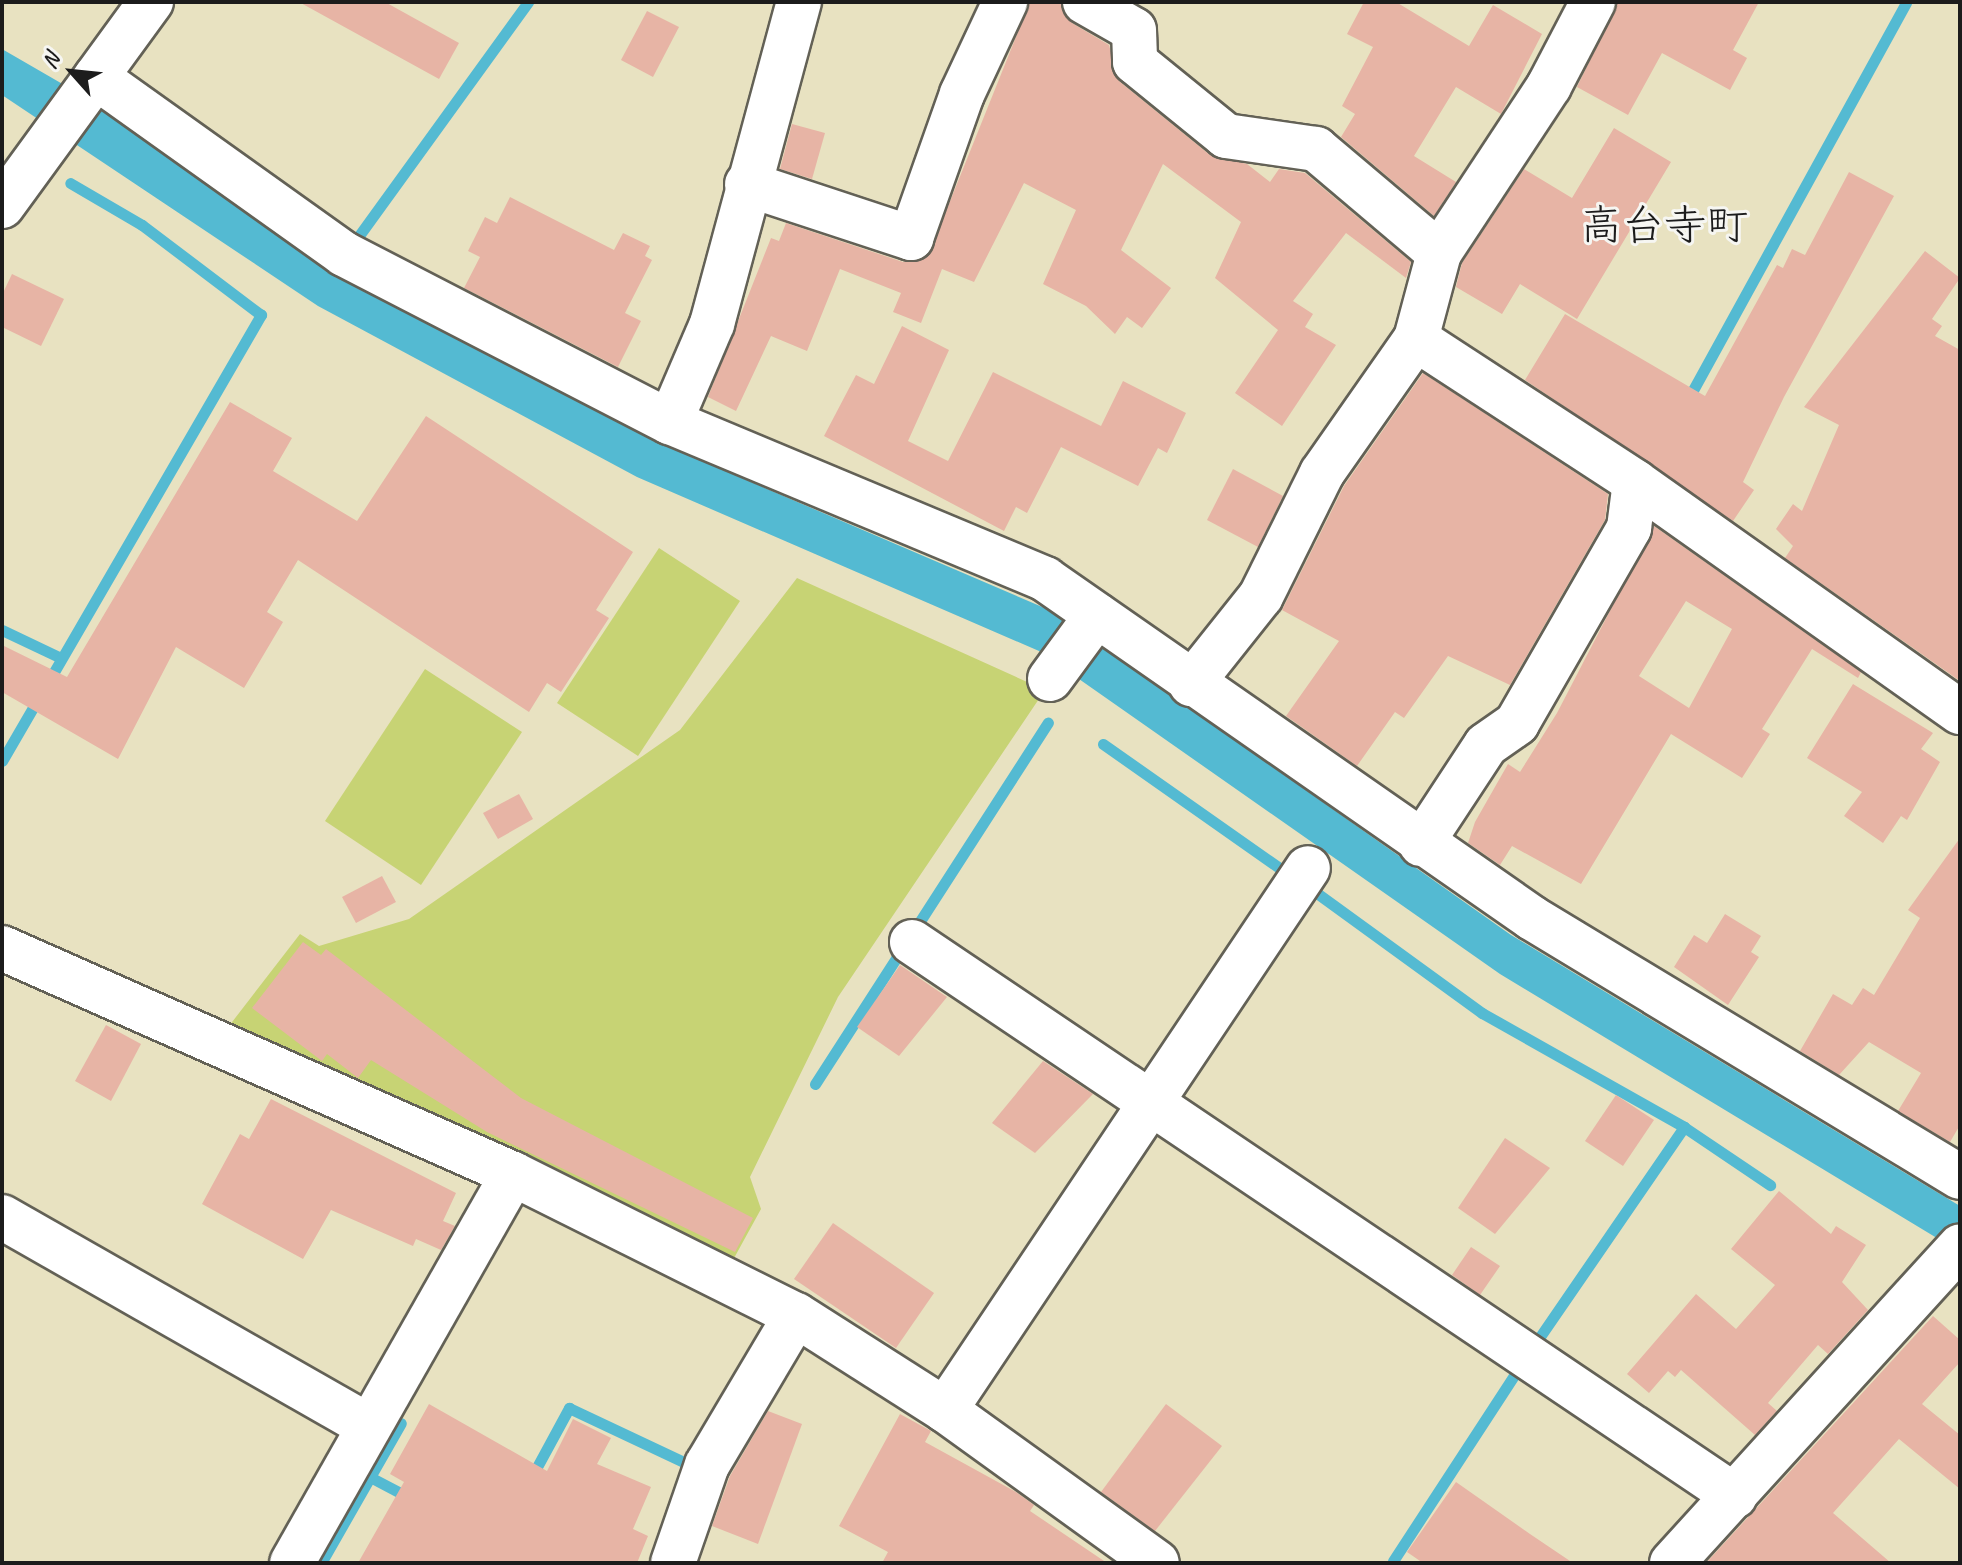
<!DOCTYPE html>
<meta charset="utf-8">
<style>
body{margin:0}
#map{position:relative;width:1962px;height:1565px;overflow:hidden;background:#e8e2c1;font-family:Caveat,"Klee One",sans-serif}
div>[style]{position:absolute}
.green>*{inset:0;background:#c7d374}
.water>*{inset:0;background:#54bad2}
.stream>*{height:11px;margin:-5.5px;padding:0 5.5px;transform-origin:5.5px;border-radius:5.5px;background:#54bad2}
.building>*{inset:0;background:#e7b4a5}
.roads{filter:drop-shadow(2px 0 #636156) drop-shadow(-2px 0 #636156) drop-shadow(0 2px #636156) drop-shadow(0 -2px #636156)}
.minor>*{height:44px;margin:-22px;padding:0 22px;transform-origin:22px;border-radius:22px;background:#fff}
.secondary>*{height:44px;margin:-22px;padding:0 22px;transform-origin:22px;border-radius:22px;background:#fff}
span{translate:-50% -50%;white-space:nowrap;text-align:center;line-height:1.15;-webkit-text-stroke:6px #f6f6f2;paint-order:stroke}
.quarter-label{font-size:42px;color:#1c1c1c}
.frame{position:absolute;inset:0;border:4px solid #1c1c1c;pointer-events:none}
.north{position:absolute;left:32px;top:32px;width:80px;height:80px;-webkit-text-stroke:6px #f6f6f2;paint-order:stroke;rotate:297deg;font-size:22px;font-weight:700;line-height:32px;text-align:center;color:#1c1c1c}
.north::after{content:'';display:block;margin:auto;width:28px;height:36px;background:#1c1c1c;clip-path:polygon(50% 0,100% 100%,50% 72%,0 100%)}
</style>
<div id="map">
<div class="green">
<i style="clip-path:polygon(659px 548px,740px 601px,638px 756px,557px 703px)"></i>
<i style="clip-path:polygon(797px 578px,1045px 690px,838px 997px,750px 1177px,761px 1209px,733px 1260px,229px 1026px,300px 934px,319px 946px,409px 919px,680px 730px)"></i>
<i style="clip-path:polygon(425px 669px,522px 732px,421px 885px,325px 821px)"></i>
</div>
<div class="water">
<i style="clip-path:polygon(2px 49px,85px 97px,332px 273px,660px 443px,1054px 612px,1511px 935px,1960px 1206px,1960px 1252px,1500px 974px,1039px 651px,637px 477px,318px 306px,2px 95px)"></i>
</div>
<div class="stream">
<i style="left:358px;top:237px;width:290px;rotate:-54.1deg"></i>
<i style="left:1687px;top:401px;width:455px;rotate:-61.2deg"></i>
<i style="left:2px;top:630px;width:65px;rotate:25.4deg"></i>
<i style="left:47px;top:684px;width:427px;rotate:-59.9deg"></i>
<i style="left:261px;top:315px;width:149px;rotate:-142.9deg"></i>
<i style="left:142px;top:225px;width:83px;rotate:-149.7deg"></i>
<i style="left:1103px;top:744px;width:231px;rotate:35.1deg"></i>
<i style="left:2px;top:761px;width:72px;rotate:-59.9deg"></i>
<i style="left:1314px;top:891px;width:208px;rotate:36deg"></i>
<i style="left:1482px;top:1013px;width:232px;rotate:29.4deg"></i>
<i style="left:1684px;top:1127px;width:104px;rotate:34deg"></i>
<i style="left:815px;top:1084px;width:430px;rotate:-57.2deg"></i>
<i style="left:1537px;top:1341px;width:260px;rotate:-55.5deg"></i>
<i style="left:370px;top:1477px;width:47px;rotate:27.6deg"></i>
<i style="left:531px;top:1478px;width:80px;rotate:-61.5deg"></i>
<i style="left:569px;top:1408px;width:132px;rotate:25.2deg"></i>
<i style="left:1393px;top:1561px;width:229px;rotate:-56.9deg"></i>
<i style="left:321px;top:1563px;width:161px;rotate:-60.3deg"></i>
</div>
<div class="building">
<i style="clip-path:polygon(299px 2px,385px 2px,459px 43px,439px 79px)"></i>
<i style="clip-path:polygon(1030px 2px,1060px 2px,1072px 23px,1109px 45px,1119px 81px,1210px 155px,1247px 164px,1270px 182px,1279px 169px,1305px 173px,1411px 262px,1406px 278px,1346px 233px,1293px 301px,1313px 314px,1305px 327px,1336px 345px,1282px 426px,1235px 393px,1278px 330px,1215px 278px,1241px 222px,1163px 164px,1121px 250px,1171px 288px,1142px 328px,1127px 317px,1115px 334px,1086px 306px,1043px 284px,1076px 210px,1024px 183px,974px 282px,942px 269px,921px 323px,893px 312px,901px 293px,840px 269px,807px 351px,771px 336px,736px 411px,708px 397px,771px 238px,779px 241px,786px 223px,903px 262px,928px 256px)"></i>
<i style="clip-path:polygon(1364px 2px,1396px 2px,1469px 46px,1493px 5px,1542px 34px,1501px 114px,1456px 87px,1414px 156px,1456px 182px,1434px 216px,1341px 137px,1355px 114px,1342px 106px,1373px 47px,1347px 34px)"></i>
<i style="clip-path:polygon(1618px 2px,1759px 2px,1733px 50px,1747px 58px,1730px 90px,1662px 53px,1628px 115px,1577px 87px)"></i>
<i style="clip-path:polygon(647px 11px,679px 27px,653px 77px,621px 60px)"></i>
<i style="clip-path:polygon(792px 124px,825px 133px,812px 179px,780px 169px)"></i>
<i style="clip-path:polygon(1614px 128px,1671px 162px,1577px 319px,1520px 284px,1502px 314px,1456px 287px,1462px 263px,1524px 169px,1572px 198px)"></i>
<i style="clip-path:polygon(1849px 172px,1894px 196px,1784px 397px,1743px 482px,1754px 490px,1733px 521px,1525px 380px,1565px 314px,1705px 396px,1777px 265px,1783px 268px,1792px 249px,1805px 255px)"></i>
<i style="clip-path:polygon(510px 197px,614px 250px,623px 233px,650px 246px,645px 256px,652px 260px,625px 313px,641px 321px,618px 367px,464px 288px,480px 257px,468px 251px,485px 217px,497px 223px)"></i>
<i style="clip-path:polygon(1925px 251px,1960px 278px,1932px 319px,1942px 326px,1935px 336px,1960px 350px,1960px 681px,1785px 558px,1793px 546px,1776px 529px,1793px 504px,1802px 511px,1839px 425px,1804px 407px)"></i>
<i style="clip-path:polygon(12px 274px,64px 299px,41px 346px,2px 327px,2px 295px)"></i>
<i style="clip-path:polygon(902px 326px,949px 350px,908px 441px,948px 461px,993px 372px,1101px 426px,1123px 381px,1186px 413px,1167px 453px,1158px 448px,1138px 486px,1061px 447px,1027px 513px,1016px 507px,1004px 531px,824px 436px,856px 375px,874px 384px)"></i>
<i style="clip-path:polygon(1423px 373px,1608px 494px,1605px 520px,1510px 685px,1448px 656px,1404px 718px,1395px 712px,1357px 766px,1286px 716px,1339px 641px,1282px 610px,1344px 486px)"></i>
<i style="clip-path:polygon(230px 402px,292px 438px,273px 471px,357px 521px,426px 416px,633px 552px,596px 610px,609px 618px,561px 692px,547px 683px,529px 712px,298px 560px,267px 612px,283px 622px,244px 688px,176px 647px,118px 759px,2px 692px,2px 645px,67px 677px)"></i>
<i style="clip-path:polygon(1233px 469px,1283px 496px,1258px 547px,1207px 520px)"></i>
<i style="clip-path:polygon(evenodd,1654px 526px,1861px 672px,1858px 678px,1812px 649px,1762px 729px,1770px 734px,1742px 778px,1671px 734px,1581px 884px,1512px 846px,1500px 865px,1468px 843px,1475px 822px,1508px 764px,1520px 772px,1557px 713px,1654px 526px,1686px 601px,1732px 629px,1689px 708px,1639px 676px,1686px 601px)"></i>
<i style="clip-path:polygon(1853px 684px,1933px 733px,1921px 749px,1940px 762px,1907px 820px,1901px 816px,1883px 843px,1844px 816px,1862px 792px,1807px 758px)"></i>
<i style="clip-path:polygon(519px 794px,533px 819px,498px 839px,483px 813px)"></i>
<i style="clip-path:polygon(1960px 838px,1960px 1125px,1950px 1142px,1898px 1111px,1921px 1073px,1869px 1042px,1839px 1075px,1800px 1051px,1833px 994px,1852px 1005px,1863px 988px,1874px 995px,1920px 918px,1908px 910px)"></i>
<i style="clip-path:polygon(382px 876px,396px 902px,356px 923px,342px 897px)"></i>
<i style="clip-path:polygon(1725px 914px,1761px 936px,1751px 952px,1759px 957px,1728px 1005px,1674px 967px,1694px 935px,1707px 943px)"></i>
<i style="clip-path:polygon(303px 942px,321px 955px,326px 949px,521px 1098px,753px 1218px,735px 1252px,487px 1132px,371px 1060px,358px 1078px,327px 1054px,322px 1061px,252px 1008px)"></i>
<i style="clip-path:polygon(900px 965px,947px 997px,899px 1056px,857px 1027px)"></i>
<i style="clip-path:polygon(106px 1025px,141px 1044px,111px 1101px,75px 1081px)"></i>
<i style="clip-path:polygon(1043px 1061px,1093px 1094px,1035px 1153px,992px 1123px)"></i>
<i style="clip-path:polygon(1616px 1095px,1654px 1120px,1623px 1166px,1585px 1141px)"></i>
<i style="clip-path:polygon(271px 1099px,456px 1193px,443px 1221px,455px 1226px,441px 1250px,416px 1239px,413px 1246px,331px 1210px,303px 1259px,202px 1204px,240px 1134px,249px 1139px)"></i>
<i style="clip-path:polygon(1505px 1138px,1550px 1168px,1495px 1234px,1458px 1208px)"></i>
<i style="clip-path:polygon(1779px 1191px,1831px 1234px,1836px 1226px,1866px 1245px,1842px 1282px,1868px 1310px,1828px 1354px,1818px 1345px,1768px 1403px,1777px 1411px,1755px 1435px,1681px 1370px,1675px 1377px,1668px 1371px,1649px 1393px,1627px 1374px,1696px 1294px,1736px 1329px,1775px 1285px,1731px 1249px)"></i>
<i style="clip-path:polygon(833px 1223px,934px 1293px,896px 1348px,794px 1279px)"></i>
<i style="clip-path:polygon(1471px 1247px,1500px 1266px,1480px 1295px,1452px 1275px)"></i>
<i style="clip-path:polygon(1933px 1316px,1960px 1340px,1960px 1362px,1922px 1404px,1960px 1435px,1960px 1489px,1899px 1439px,1833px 1513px,1891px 1563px,1706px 1563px)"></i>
<i style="clip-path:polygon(429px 1404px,547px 1471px,573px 1419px,611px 1438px,597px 1464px,651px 1487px,633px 1529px,648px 1536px,637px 1563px,358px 1563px,404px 1482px,390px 1474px)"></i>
<i style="clip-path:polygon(1166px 1404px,1222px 1446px,1155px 1531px,1101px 1492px)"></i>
<i style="clip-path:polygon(768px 1411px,802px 1424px,758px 1544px,712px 1526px,730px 1476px)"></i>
<i style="clip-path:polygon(900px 1414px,931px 1431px,925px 1442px,1016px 1492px,1034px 1505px,1030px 1511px,1107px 1563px,882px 1563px,888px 1552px,839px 1526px)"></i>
<i style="clip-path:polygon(1456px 1482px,1530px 1534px,1573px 1563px,1423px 1563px,1407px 1552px)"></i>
</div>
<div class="roads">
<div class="minor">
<i style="left:1085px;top:2px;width:56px;rotate:29.7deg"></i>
<i style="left:1134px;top:30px;width:32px;rotate:88deg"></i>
<i style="left:1135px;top:62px;width:117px;rotate:39.1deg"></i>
<i style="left:1226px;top:136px;width:91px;rotate:8.2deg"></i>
<i style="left:1316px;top:149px;width:161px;rotate:40.2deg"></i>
<i style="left:96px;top:77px;width:305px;rotate:35.5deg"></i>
<i style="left:344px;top:254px;width:367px;rotate:27.3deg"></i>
<i style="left:670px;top:422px;width:407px;rotate:22.7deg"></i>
<i style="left:1045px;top:579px;width:593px;rotate:34.84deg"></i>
<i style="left:1532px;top:918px;width:500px;rotate:31.18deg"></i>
<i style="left:747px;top:184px;width:173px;rotate:18.2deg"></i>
<i style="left:911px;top:238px;width:153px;rotate:-70.5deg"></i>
<i style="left:962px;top:94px;width:102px;rotate:-64.9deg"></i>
<i style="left:1416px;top:339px;width:262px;rotate:33.1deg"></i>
<i style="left:1635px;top:482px;width:398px;rotate:35.3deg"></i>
<i style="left:670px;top:422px;width:107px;rotate:-66.8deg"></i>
<i style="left:712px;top:324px;width:334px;rotate:-74.9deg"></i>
<i style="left:1050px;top:679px;width:79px;rotate:-53.7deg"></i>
<i style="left:1191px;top:684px;width:112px;rotate:-51.5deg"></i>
<i style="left:1261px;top:596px;width:137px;rotate:-63.6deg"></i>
<i style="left:1322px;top:473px;width:164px;rotate:-55deg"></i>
<i style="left:1416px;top:339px;width:89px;rotate:-75deg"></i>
<i style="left:1439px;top:253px;width:200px;rotate:-56.6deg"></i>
<i style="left:1549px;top:86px;width:95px;rotate:-62.4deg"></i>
<i style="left:1421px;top:844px;width:118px;rotate:-56.7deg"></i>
<i style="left:1486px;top:745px;width:38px;rotate:-35deg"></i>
<i style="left:1517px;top:723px;width:225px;rotate:-60.1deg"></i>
<i style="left:1629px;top:528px;width:46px;rotate:-82.6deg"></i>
<i style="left:912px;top:942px;width:992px;rotate:33.95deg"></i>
<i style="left:2px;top:948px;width:559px;rotate:23.86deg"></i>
<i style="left:513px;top:1174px;width:316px;rotate:26.5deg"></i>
<i style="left:796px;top:1315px;width:177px;rotate:32.5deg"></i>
<i style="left:945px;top:1410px;width:261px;rotate:35.8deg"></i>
<i style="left:2px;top:1217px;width:422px;rotate:29.7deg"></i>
<i style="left:945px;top:1410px;width:652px;rotate:-56.19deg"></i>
<i style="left:292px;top:1563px;width:447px;rotate:-60.4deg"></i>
<i style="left:673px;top:1563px;width:104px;rotate:-70.9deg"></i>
<i style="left:707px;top:1465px;width:174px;rotate:-59.3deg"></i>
<i style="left:1672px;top:1563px;width:428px;rotate:-47.7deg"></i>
</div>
<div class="secondary">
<i style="left:2px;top:206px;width:253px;rotate:-53.9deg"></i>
</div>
</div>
<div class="quarter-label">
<span style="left:1664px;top:226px">高台寺町</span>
</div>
<div class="frame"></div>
<div class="north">N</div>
</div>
